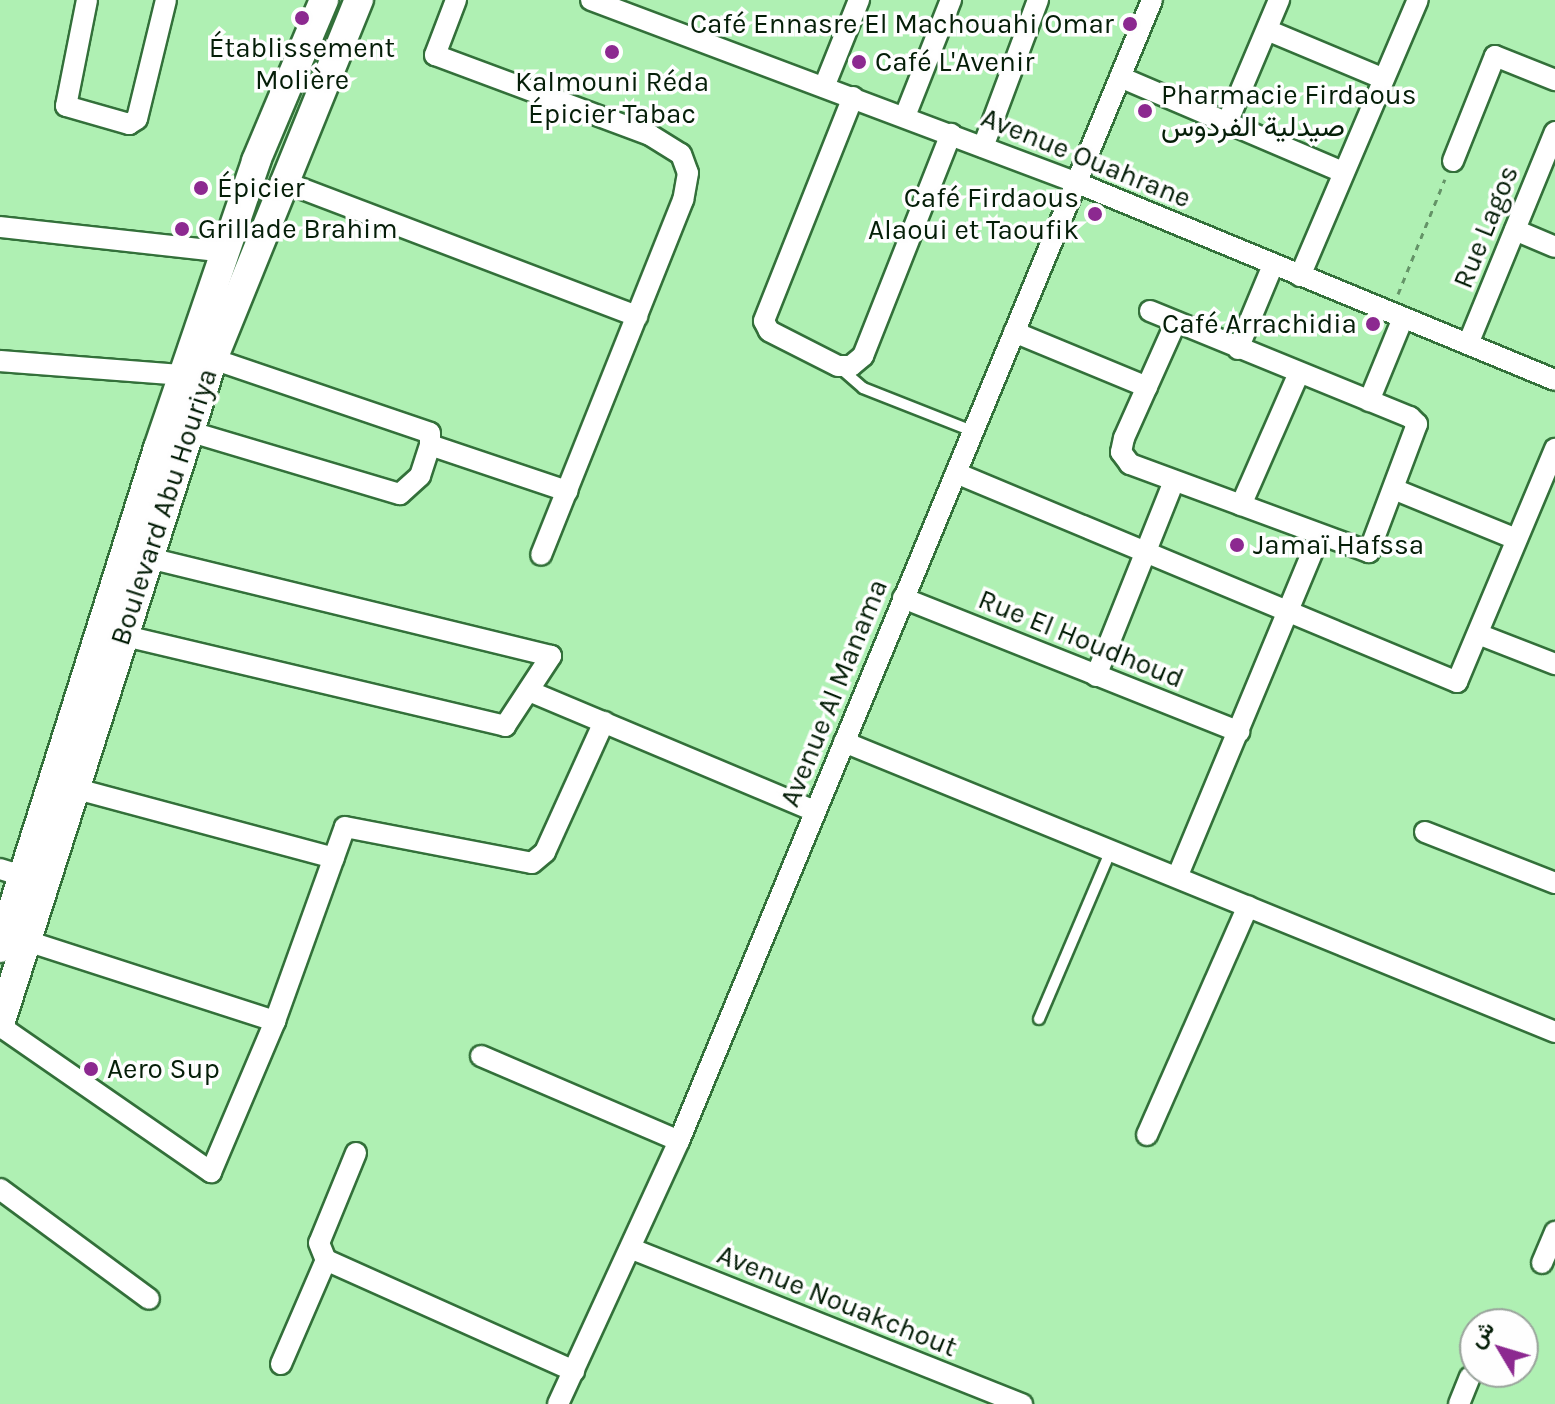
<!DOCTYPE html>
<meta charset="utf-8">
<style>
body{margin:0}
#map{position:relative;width:1555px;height:1404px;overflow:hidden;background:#aff0b3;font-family:Karla,Vazirmatn,sans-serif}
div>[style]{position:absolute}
.path>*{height:3px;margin-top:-1.5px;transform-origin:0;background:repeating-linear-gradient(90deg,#649367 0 6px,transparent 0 12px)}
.roads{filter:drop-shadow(2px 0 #33703a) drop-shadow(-2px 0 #33703a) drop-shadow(0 2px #33703a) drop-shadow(0 -2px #33703a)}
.lane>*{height:10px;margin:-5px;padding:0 5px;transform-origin:5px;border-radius:5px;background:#fff}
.street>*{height:20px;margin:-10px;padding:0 10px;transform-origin:10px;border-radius:10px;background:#fff}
.secondary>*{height:28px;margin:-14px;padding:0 14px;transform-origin:14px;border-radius:14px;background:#fff}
.dots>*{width:22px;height:22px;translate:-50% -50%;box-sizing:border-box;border:4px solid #fefefe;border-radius:50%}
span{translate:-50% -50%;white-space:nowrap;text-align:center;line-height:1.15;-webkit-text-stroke:7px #fefefe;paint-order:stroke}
.poi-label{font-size:28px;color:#051e08}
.right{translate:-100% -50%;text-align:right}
.left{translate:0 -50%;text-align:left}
.street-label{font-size:28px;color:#051e08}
.north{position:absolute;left:1459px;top:1308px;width:80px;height:80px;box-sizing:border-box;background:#fefefe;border:2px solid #9aa49c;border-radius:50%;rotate:308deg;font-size:22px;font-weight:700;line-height:32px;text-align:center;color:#051e08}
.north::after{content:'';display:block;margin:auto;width:28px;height:36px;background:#8c2990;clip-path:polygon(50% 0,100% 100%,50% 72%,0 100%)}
</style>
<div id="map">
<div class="path">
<i style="left:1398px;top:294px;width:124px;rotate:-67.8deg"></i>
</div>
<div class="roads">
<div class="lane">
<i style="left:839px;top:367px;width:32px;rotate:41deg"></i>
<i style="left:863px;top:388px;width:117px;rotate:21.5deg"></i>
<i style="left:1039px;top:1019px;width:186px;rotate:-66.9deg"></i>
</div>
<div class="street">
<i style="left:87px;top:0;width:108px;rotate:101.2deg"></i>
<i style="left:66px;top:106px;width:66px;rotate:15.9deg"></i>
<i style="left:129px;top:124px;width:9px;rotate:-32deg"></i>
<i style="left:137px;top:119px;width:122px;rotate:-76.3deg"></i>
<i style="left:456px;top:0;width:59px;rotate:110.9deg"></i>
<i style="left:435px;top:55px;width:229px;rotate:20.4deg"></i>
<i style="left:650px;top:135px;width:36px;rotate:32deg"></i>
<i style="left:681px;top:154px;width:20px;rotate:70deg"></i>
<i style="left:688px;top:173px;width:27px;rotate:100deg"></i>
<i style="left:683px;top:200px;width:382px;rotate:111.8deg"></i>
<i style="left:591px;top:0;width:517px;rotate:20.61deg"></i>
<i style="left:1075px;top:182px;width:519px;rotate:22.42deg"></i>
<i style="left:1267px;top:30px;width:125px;rotate:22.7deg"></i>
<i style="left:1120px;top:77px;width:242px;rotate:23.1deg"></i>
<i style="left:824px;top:87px;width:94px;rotate:-68.1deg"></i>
<i style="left:853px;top:97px;width:241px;rotate:111.7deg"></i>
<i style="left:764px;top:321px;width:11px;rotate:63deg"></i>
<i style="left:769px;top:331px;width:77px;rotate:26.9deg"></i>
<i style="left:838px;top:366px;width:13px"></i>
<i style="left:851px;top:366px;width:16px;rotate:-40deg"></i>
<i style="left:863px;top:356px;width:239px;rotate:-68.4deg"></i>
<i style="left:905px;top:116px;width:125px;rotate:-68.4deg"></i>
<i style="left:1227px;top:123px;width:134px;rotate:-67.1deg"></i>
<i style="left:983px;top:147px;width:157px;rotate:-69.5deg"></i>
<i style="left:1453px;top:161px;width:113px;rotate:-68.2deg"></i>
<i style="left:1495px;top:56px;width:65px;rotate:21.8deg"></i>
<i style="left:284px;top:182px;width:378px;rotate:20.8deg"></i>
<i style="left:0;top:227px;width:227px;rotate:6.3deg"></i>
<i style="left:1515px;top:230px;width:43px;rotate:23deg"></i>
<i style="left:1300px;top:276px;width:300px;rotate:-66.9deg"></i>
<i style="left:1150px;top:311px;width:281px;rotate:22.2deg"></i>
<i style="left:1410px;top:417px;width:10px;rotate:45deg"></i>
<i style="left:1417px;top:424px;width:137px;rotate:110.6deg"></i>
<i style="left:1369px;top:552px;width:255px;rotate:-159.8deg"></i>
<i style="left:1130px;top:464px;width:15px;rotate:-127deg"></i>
<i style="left:1121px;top:452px;width:14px;rotate:-78deg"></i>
<i style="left:1124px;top:438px;width:127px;rotate:-65.9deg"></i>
<i style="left:1014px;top:332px;width:144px;rotate:22.5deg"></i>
<i style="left:1468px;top:344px;width:229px;rotate:-67.7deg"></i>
<i style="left:1238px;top:349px;width:91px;rotate:-67.4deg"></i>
<i style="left:213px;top:359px;width:229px;rotate:18.8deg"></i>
<i style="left:430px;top:433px;width:12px;rotate:90deg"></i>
<i style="left:430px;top:445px;width:145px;rotate:18.6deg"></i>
<i style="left:0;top:361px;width:184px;rotate:4.4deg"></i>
<i style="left:1369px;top:401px;width:90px;rotate:-67.7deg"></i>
<i style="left:188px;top:431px;width:221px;rotate:16.6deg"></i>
<i style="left:400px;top:494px;width:27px;rotate:-42deg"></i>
<i style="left:420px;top:476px;width:33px;rotate:-72deg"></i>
<i style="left:956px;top:473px;width:543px;rotate:22.64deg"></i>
<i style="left:1457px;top:682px;width:253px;rotate:-67.2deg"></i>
<i style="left:1396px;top:490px;width:130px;rotate:22.2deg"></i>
<i style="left:1241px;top:505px;width:144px;rotate:-66.3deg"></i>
<i style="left:903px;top:598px;width:362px;rotate:21.7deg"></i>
<i style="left:1478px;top:634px;width:83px;rotate:21.3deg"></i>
<i style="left:121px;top:635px;width:395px;rotate:13.3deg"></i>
<i style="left:505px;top:726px;width:84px;rotate:-56.7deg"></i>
<i style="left:551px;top:656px;width:417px;rotate:-166.3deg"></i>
<i style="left:1096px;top:676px;width:208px;rotate:-68.2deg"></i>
<i style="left:529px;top:691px;width:310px;rotate:22.8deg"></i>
<i style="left:844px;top:742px;width:768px;rotate:22.19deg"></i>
<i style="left:73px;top:788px;width:270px;rotate:15deg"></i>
<i style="left:1425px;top:832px;width:140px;rotate:21.4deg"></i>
<i style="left:0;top:869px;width:24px;rotate:17deg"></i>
<i style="left:1178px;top:875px;width:367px;rotate:-67.4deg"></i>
<i style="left:27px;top:941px;width:261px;rotate:17.9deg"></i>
<i style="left:0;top:1026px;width:257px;rotate:34.7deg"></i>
<i style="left:211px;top:1172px;width:164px;rotate:-67deg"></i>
<i style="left:275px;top:1021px;width:206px;rotate:-70.2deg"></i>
<i style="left:345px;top:827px;width:190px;rotate:10.9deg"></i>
<i style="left:532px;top:863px;width:17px;rotate:-40deg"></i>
<i style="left:545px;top:852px;width:143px;rotate:-65.6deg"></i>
<i style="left:481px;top:1056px;width:215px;rotate:23.2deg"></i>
<i style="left:1147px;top:1135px;width:250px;rotate:-66.2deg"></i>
<i style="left:356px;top:1153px;width:97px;rotate:112.3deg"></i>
<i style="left:319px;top:1243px;width:18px;rotate:68deg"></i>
<i style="left:326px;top:1260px;width:272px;rotate:24.1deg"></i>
<i style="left:0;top:1189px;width:185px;rotate:36.4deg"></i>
<i style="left:632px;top:1249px;width:420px;rotate:21.7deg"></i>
<i style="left:1542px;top:1263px;width:34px;rotate:-67deg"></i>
<i style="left:281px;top:1364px;width:113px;rotate:-66.6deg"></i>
<i style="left:558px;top:1404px;width:289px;rotate:-65.3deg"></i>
<i style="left:679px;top:1141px;width:1235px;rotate:-67.48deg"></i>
<i style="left:1459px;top:1404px;width:29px;rotate:-68deg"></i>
</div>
<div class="secondary">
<i style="left:0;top:948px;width:524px;rotate:-72.46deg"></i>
<i style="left:158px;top:448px;width:303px;rotate:-71.1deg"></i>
<i style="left:256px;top:161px;width:175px;rotate:-67.1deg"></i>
<i style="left:0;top:1024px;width:698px;rotate:-72.24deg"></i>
<i style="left:213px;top:359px;width:388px;rotate:-67.9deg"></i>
</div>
</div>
<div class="dots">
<i style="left:302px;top:18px;background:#8c2990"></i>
<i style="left:1130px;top:24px;background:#8c2990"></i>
<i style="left:612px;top:52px;background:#8c2990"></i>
<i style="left:859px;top:62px;background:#8c2990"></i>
<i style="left:1145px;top:111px;background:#8c2990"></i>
<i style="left:201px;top:188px;background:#8c2990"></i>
<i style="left:1095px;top:214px;background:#8c2990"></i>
<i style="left:182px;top:229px;background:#8c2990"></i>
<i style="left:1373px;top:324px;background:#8c2990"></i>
<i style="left:1237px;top:545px;background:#8c2990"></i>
<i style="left:91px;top:1069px;background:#8c2990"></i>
</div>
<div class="poi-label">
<span class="right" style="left:1114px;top:24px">Café Ennasre El Machouahi Omar</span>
<span style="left:302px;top:64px">Établissement<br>Molière</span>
<span class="left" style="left:875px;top:62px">Café L'Avenir</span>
<span style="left:612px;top:98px">Kalmouni Réda<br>Épicier Tabac</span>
<span class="left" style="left:1161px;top:111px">Pharmacie Firdaous<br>صيدلية الفردوس</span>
<span class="left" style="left:217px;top:188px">Épicier</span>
<span class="right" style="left:1079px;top:214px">Café Firdaous<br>Alaoui et Taoufik</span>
<span class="left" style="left:198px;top:229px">Grillade Brahim</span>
<span class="right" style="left:1357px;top:324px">Café Arrachidia</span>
<span class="left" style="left:1253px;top:545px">Jamaï Hafssa</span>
<span class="left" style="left:107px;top:1069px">Aero Sup</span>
</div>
<div class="street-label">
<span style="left:1086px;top:158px;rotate:22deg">Avenue Ouahrane</span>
<span style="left:1486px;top:227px;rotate:-68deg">Rue Lagos</span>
<span style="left:164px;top:507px;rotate:-72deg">Boulevard Abu Houriya</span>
<span style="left:1081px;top:639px;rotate:22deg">Rue El Houdhoud</span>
<span style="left:834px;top:693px;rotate:-68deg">Avenue Al Manama</span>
<span style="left:837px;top:1301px;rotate:22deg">Avenue Nouakchout</span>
</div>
<div class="north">ش</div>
</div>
